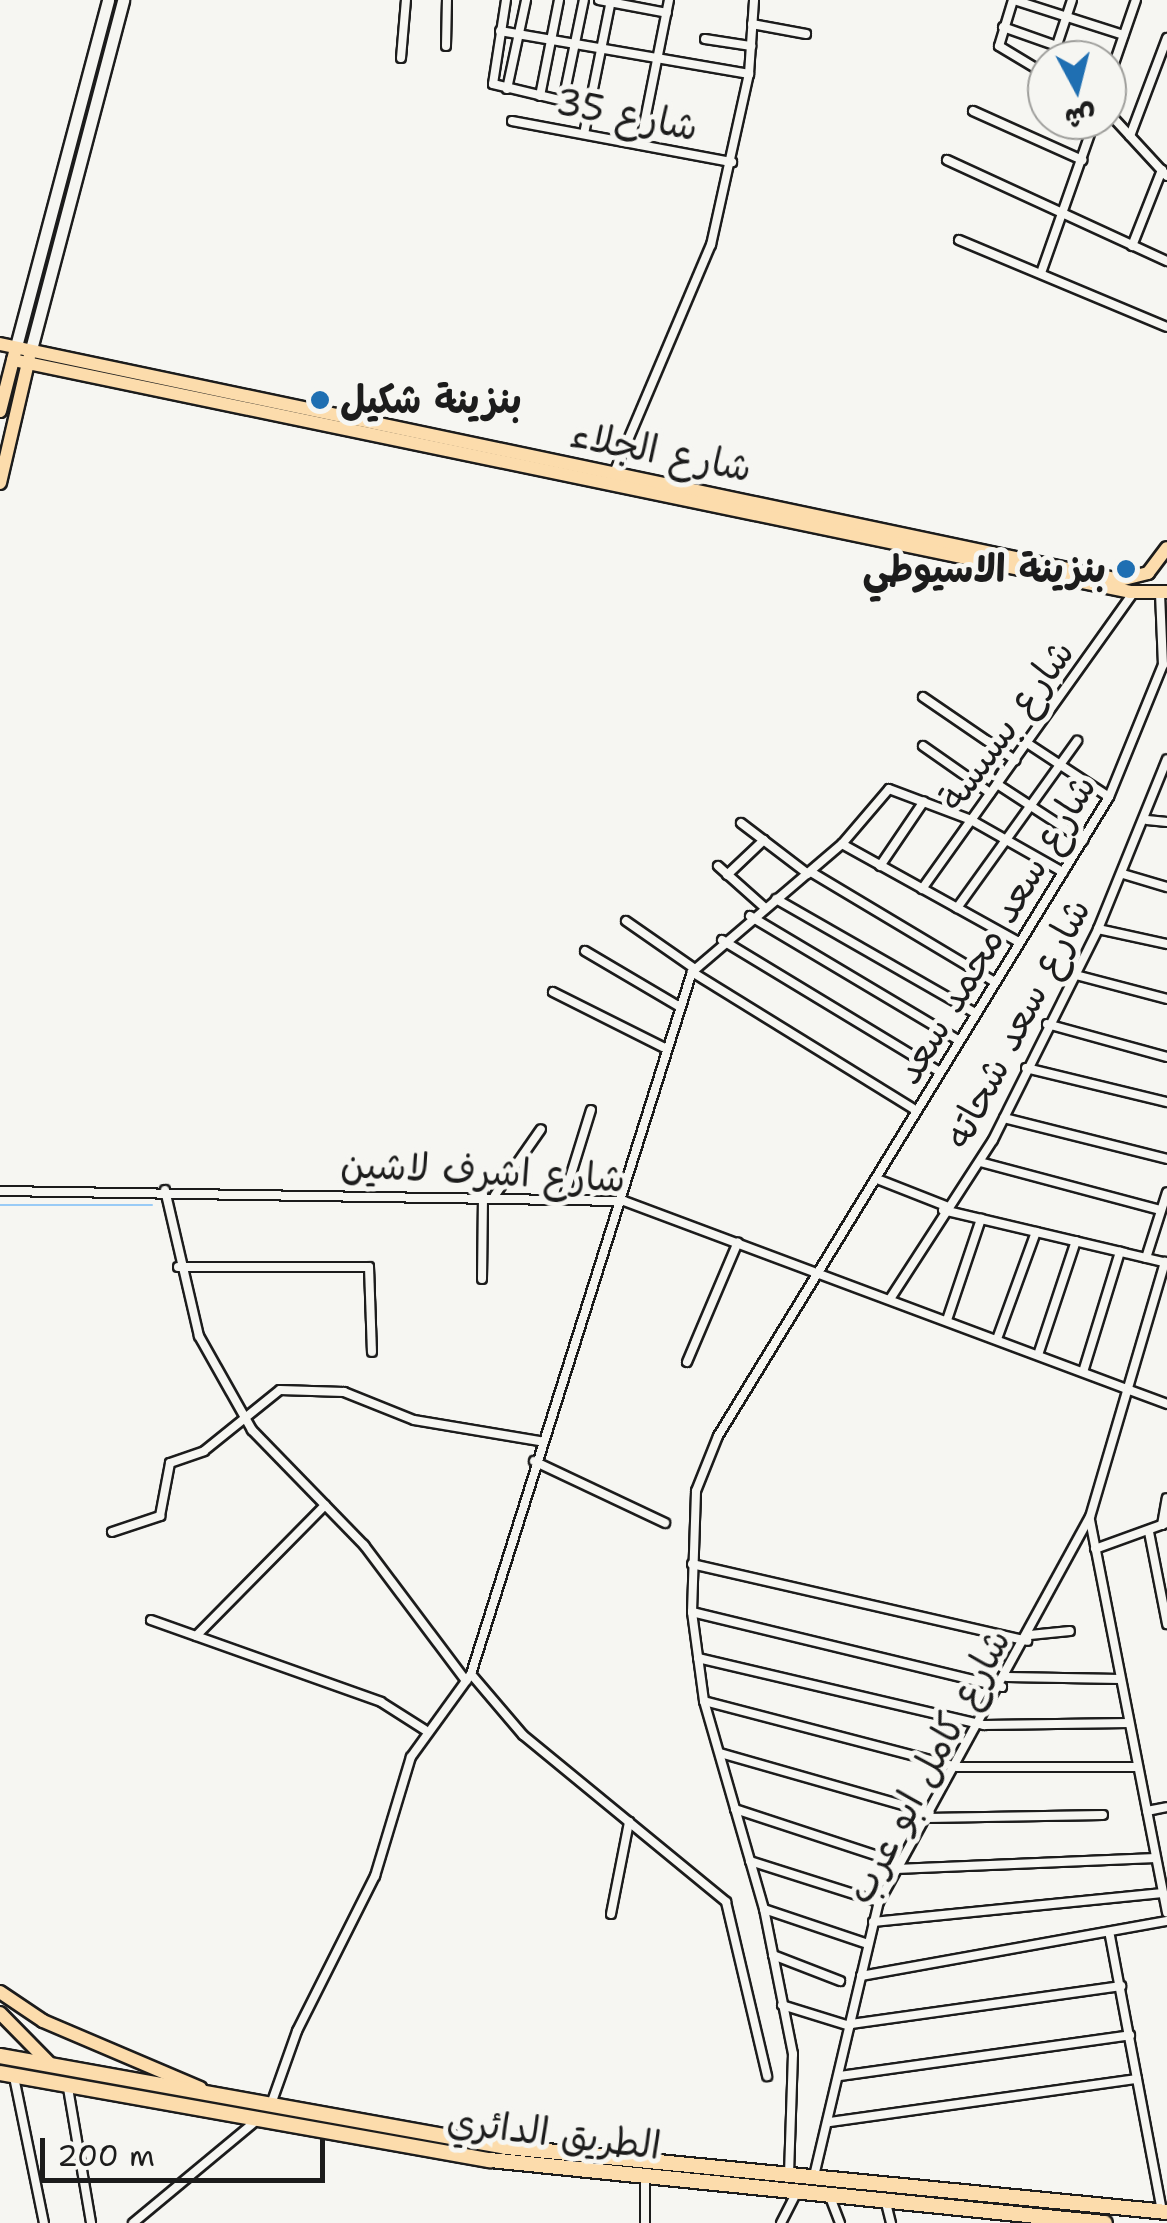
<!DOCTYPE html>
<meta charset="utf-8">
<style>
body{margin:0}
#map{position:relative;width:1167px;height:2223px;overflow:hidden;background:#f6f6f2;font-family:"Shantell Sans","Playpen Sans Arabic",sans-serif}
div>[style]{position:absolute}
.stream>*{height:2.5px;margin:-1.25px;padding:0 1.25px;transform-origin:1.25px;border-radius:1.25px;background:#99cbf6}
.roads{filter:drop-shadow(2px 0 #1c1c1c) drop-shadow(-2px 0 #1c1c1c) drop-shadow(0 2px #1c1c1c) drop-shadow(0 -2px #1c1c1c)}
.street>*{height:8px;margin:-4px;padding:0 4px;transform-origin:4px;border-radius:4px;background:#f6f6f2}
.secondary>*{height:11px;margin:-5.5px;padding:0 5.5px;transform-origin:5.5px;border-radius:5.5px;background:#f6f6f2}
.primary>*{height:12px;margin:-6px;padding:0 6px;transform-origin:6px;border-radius:6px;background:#fcdcac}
.highway>*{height:14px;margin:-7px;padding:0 7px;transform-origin:7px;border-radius:7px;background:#fcdcac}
.dots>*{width:28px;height:28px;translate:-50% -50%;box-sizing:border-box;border:5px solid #f6f6f2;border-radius:50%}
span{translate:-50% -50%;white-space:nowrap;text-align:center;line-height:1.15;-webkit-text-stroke:10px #f6f6f2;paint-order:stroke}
.street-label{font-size:38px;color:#1c1c1c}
.poi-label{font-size:38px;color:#1c1c1c;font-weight:700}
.left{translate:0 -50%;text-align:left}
.right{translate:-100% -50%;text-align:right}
.north{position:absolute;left:1027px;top:40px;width:100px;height:100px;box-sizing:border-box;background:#f6f6f2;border:2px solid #9f9f9c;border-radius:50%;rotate:173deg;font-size:28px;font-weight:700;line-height:40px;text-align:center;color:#1c1c1c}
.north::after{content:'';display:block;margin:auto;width:35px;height:45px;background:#1f6fb2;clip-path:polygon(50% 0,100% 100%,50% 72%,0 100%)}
.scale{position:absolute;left:40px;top:2138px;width:285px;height:45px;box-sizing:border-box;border:5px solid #1c1c1c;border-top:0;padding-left:12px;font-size:30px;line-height:35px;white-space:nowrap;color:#1c1c1c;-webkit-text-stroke:8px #f6f6f2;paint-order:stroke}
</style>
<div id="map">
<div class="stream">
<i style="left:0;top:1205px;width:152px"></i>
</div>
<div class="roads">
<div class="street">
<i style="left:506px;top:0;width:85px;rotate:98.8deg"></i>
<i style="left:493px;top:84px;width:99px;rotate:13.5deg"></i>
<i style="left:599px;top:0;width:69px;rotate:10.8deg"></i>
<i style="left:1013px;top:0;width:48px;rotate:106.9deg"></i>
<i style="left:999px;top:46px;width:56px;rotate:31.1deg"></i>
<i style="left:1014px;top:0;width:115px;rotate:17.7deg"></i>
<i style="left:752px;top:24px;width:55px;rotate:10.5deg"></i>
<i style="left:1003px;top:27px;width:57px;rotate:19.4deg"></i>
<i style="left:500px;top:31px;width:253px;rotate:9.8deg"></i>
<i style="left:705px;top:39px;width:47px;rotate:8.7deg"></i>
<i style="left:446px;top:46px;width:46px;rotate:-88.8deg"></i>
<i style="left:401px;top:58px;width:58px;rotate:-85.1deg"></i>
<i style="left:1052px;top:60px;width:63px;rotate:-71.6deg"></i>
<i style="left:1107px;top:84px;width:89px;rotate:-71deg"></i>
<i style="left:507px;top:89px;width:91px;rotate:-77.9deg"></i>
<i style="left:540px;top:96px;width:98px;rotate:-78.8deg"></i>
<i style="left:563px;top:101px;width:103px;rotate:-78.3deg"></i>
<i style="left:973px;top:111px;width:120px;rotate:24.2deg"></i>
<i style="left:1107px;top:111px;width:88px;rotate:47.3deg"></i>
<i style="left:512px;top:121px;width:224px;rotate:10.6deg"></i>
<i style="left:584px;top:134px;width:137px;rotate:-78.6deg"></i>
<i style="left:1130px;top:136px;width:105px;rotate:-69.3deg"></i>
<i style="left:640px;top:145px;width:148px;rotate:-78.7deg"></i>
<i style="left:947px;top:160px;width:242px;rotate:24.7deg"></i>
<i style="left:959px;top:240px;width:225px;rotate:22.7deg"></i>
<i style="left:1132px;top:246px;width:82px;rotate:-68.5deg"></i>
<i style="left:1041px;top:273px;width:162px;rotate:-70.6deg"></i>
<i style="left:614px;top:473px;width:248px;rotate:-67deg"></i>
<i style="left:711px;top:245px;width:175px;rotate:-77.5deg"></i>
<i style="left:749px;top:74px;width:74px;rotate:-86.1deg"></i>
<i style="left:923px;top:697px;width:112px;rotate:34.4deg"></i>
<i style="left:1027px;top:743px;width:98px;rotate:33.4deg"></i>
<i style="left:923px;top:746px;width:82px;rotate:35deg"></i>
<i style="left:997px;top:784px;width:103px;rotate:33.1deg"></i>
<i style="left:1147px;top:820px;width:20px;rotate:6deg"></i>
<i style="left:741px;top:823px;width:84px;rotate:37.3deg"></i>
<i style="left:842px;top:844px;width:202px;rotate:29deg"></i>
<i style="left:718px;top:866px;width:62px;rotate:41.7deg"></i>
<i style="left:880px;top:866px;width:78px;rotate:-55.9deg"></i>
<i style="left:811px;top:872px;width:214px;rotate:30.9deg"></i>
<i style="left:1123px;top:874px;width:46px;rotate:16.5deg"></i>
<i style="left:727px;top:875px;width:51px;rotate:-43.4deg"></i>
<i style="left:922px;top:889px;width:365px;rotate:-54.5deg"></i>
<i style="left:776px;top:899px;width:229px;rotate:29.8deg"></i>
<i style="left:957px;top:908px;width:206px;rotate:-54.3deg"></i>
<i style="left:750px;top:916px;width:242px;rotate:30.8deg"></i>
<i style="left:626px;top:921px;width:84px;rotate:34.8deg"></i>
<i style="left:1098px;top:929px;width:71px;rotate:12.3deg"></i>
<i style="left:722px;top:940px;width:255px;rotate:31.2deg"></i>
<i style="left:585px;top:951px;width:110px;rotate:30.5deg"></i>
<i style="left:692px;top:972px;width:264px;rotate:31.7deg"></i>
<i style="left:1072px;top:974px;width:98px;rotate:14.7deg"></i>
<i style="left:553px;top:992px;width:123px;rotate:26.6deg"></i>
<i style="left:1047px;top:1024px;width:124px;rotate:15.4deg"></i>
<i style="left:1026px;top:1068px;width:145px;rotate:13.6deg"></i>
<i style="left:1004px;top:1118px;width:168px;rotate:14.1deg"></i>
<i style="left:980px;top:1162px;width:187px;rotate:14.9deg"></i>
<i style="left:877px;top:1179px;width:74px;rotate:21.4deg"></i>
<i style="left:165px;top:1190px;width:150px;rotate:76.9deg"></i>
<i style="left:199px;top:1336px;width:108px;rotate:60.6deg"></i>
<i style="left:252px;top:1430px;width:161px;rotate:45.8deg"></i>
<i style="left:364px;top:1545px;width:170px;rotate:53.1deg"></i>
<i style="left:0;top:1191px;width:624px;rotate:0.92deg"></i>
<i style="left:624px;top:1201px;width:580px;rotate:20.5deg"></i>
<i style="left:495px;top:1195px;width:80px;rotate:-55.1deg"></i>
<i style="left:564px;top:1197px;width:91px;rotate:-72.8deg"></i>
<i style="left:943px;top:1210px;width:230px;rotate:13.3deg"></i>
<i style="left:1146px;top:1258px;width:69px;rotate:-72.3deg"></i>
<i style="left:178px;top:1267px;width:191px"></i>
<i style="left:369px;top:1267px;width:85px;rotate:88deg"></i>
<i style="left:482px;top:1279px;width:84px;rotate:-89.3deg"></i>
<i style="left:890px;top:1299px;width:189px;rotate:-57.1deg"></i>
<i style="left:993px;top:1140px;width:236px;rotate:-63.5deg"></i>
<i style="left:1098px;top:929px;width:183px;rotate:-67.9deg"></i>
<i style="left:947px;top:1320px;width:107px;rotate:-71.4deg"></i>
<i style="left:997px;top:1339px;width:114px;rotate:-70deg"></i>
<i style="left:1038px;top:1355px;width:120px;rotate:-71.6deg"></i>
<i style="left:687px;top:1362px;width:130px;rotate:-67deg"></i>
<i style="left:1083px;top:1372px;width:126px;rotate:-72.9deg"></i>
<i style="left:534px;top:1461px;width:145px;rotate:25.3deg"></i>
<i style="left:1090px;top:1520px;width:400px;rotate:78.9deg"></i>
<i style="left:1162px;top:1525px;width:27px;rotate:-80deg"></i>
<i style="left:112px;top:1532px;width:51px;rotate:-18.4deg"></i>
<i style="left:160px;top:1516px;width:54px;rotate:-79.3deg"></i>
<i style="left:170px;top:1463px;width:36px;rotate:-19deg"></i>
<i style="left:204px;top:1451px;width:97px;rotate:-38.8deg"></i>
<i style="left:280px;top:1390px;width:64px;rotate:1.8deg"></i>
<i style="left:344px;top:1392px;width:75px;rotate:21.8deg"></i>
<i style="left:414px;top:1420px;width:127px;rotate:9.5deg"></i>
<i style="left:1149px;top:1532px;width:94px;rotate:78.9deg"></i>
<i style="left:1095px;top:1549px;width:77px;rotate:-19.9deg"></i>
<i style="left:692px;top:1564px;width:344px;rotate:12.9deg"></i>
<i style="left:692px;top:1612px;width:319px;rotate:13.6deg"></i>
<i style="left:151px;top:1620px;width:244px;rotate:19.6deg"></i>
<i style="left:381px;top:1702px;width:52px;rotate:32.5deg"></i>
<i style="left:1030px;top:1635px;width:40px;rotate:-5.7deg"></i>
<i style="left:196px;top:1636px;width:184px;rotate:-45.4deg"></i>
<i style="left:698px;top:1658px;width:294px;rotate:13.2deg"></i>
<i style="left:984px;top:1725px;width:145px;rotate:-0.8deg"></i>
<i style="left:471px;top:1674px;width:80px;rotate:49.6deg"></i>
<i style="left:523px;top:1735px;width:263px;rotate:39.4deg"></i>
<i style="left:726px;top:1902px;width:179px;rotate:76.7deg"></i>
<i style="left:1007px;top:1677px;width:113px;rotate:1deg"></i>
<i style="left:704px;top:1701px;width:262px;rotate:14.6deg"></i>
<i style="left:958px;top:1767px;width:180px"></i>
<i style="left:720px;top:1753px;width:218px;rotate:15.9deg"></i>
<i style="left:735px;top:1809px;width:173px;rotate:18.2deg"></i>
<i style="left:1147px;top:1811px;width:20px;rotate:-11deg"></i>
<i style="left:927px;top:1818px;width:176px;rotate:-1deg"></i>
<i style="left:750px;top:1861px;width:135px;rotate:17.6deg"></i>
<i style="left:896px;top:1869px;width:260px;rotate:-2.4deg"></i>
<i style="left:764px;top:1909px;width:110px;rotate:18.6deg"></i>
<i style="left:611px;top:1914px;width:94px;rotate:-78.9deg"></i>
<i style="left:873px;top:1922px;width:291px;rotate:-5.7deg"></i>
<i style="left:1110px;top:1936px;width:281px;rotate:79.3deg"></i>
<i style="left:773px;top:1955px;width:72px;rotate:21.2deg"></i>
<i style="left:861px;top:1976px;width:311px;rotate:-10.2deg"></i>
<i style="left:782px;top:2005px;width:71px;rotate:17.2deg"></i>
<i style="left:851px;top:2024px;width:273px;rotate:-8deg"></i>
<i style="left:840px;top:2076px;width:293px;rotate:-8deg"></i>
<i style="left:14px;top:2077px;width:149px;rotate:78.4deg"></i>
<i style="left:68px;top:2088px;width:137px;rotate:80.3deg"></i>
<i style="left:270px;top:2107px;width:81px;rotate:-70.4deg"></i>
<i style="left:297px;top:2031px;width:174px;rotate:-63.3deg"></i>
<i style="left:375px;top:1876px;width:124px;rotate:-73.2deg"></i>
<i style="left:411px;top:1757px;width:102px;rotate:-54.1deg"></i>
<i style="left:471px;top:1674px;width:736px;rotate:-72.53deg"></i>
<i style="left:692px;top:972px;width:197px;rotate:-40.5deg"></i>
<i style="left:842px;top:844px;width:72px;rotate:-49.5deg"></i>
<i style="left:889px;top:789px;width:88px;rotate:20.7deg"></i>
<i style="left:971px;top:820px;width:106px;rotate:29.5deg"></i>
<i style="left:830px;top:2122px;width:310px;rotate:-8deg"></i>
<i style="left:789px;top:2174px;width:120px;rotate:-88.1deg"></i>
<i style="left:793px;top:2054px;width:148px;rotate:-101.3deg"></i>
<i style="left:764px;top:1909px;width:216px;rotate:-106.1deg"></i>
<i style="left:704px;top:1701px;width:90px;rotate:-97.7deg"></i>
<i style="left:692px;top:1612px;width:121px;rotate:-88.1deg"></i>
<i style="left:696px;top:1491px;width:59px;rotate:-68.2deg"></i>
<i style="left:718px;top:1436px;width:749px;rotate:-58.54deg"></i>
<i style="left:1109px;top:797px;width:143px;rotate:-67.8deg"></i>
<i style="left:1163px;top:665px;width:72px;rotate:-92.4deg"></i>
<i style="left:814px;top:2176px;width:282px;rotate:-76.7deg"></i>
<i style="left:879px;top:1902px;width:439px;rotate:-61.3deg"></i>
<i style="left:1090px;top:1517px;width:266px;rotate:-73.6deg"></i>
<i style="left:830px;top:2197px;width:28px;rotate:69deg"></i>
<i style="left:886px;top:2203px;width:21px;rotate:76deg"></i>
<i style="left:133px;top:2223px;width:160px;rotate:-39.7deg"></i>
<i style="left:645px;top:2223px;width:49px;rotate:-90deg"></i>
<i style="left:781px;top:2223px;width:34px;rotate:-63deg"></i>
</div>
<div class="secondary">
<i style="left:15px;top:350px;width:362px;rotate:-75.1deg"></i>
<i style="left:30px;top:353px;width:365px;rotate:-75.2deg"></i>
</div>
<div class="primary">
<i style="left:0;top:344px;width:1145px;rotate:11.9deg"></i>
<i style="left:1120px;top:580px;width:29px;rotate:-14deg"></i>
<i style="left:1148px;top:573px;width:31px;rotate:-53deg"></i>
<i style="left:13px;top:360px;width:1141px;rotate:11.73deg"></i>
<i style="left:1130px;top:592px;width:37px"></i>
<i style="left:0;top:411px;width:61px;rotate:-75.7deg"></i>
<i style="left:0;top:483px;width:128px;rotate:-76.9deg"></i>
<i style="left:0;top:1992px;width:52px;rotate:34deg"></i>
<i style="left:43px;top:2021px;width:171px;rotate:23.1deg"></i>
<i style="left:0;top:2013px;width:74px;rotate:45.5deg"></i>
</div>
<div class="highway">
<i style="left:0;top:2056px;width:514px;rotate:10.2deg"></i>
<i style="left:506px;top:2147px;width:664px;rotate:5.62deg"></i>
<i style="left:0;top:2073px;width:498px;rotate:10.1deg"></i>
<i style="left:490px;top:2160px;width:618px;rotate:5.85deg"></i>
</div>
</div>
<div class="dots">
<i style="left:320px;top:400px;background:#1f6fb2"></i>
<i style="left:1126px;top:569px;background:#1f6fb2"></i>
</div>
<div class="street-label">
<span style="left:627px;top:114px;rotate:11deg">شارع 35</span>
<span style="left:661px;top:451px;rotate:11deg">شارع الجلاء</span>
<span style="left:1006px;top:725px;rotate:-54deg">شارع بسيسة</span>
<span style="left:995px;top:929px;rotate:-59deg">شارع سعد محمد سعد</span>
<span style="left:1017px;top:1023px;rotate:-63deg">شارع سعد شحاته</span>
<span style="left:483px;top:1171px;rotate:3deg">شارع اشرف لاشين</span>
<span style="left:928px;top:1766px;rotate:-62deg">شارع كامل ابو عرب</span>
<span style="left:554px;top:2133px;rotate:7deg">الطريق الدائري</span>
</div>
<div class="poi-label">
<span class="left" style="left:340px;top:400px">بنزينة شكيل</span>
<span class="right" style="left:1106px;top:569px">بنزينة الاسيوطي</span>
</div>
<div class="north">ش</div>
<div class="scale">200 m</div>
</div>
